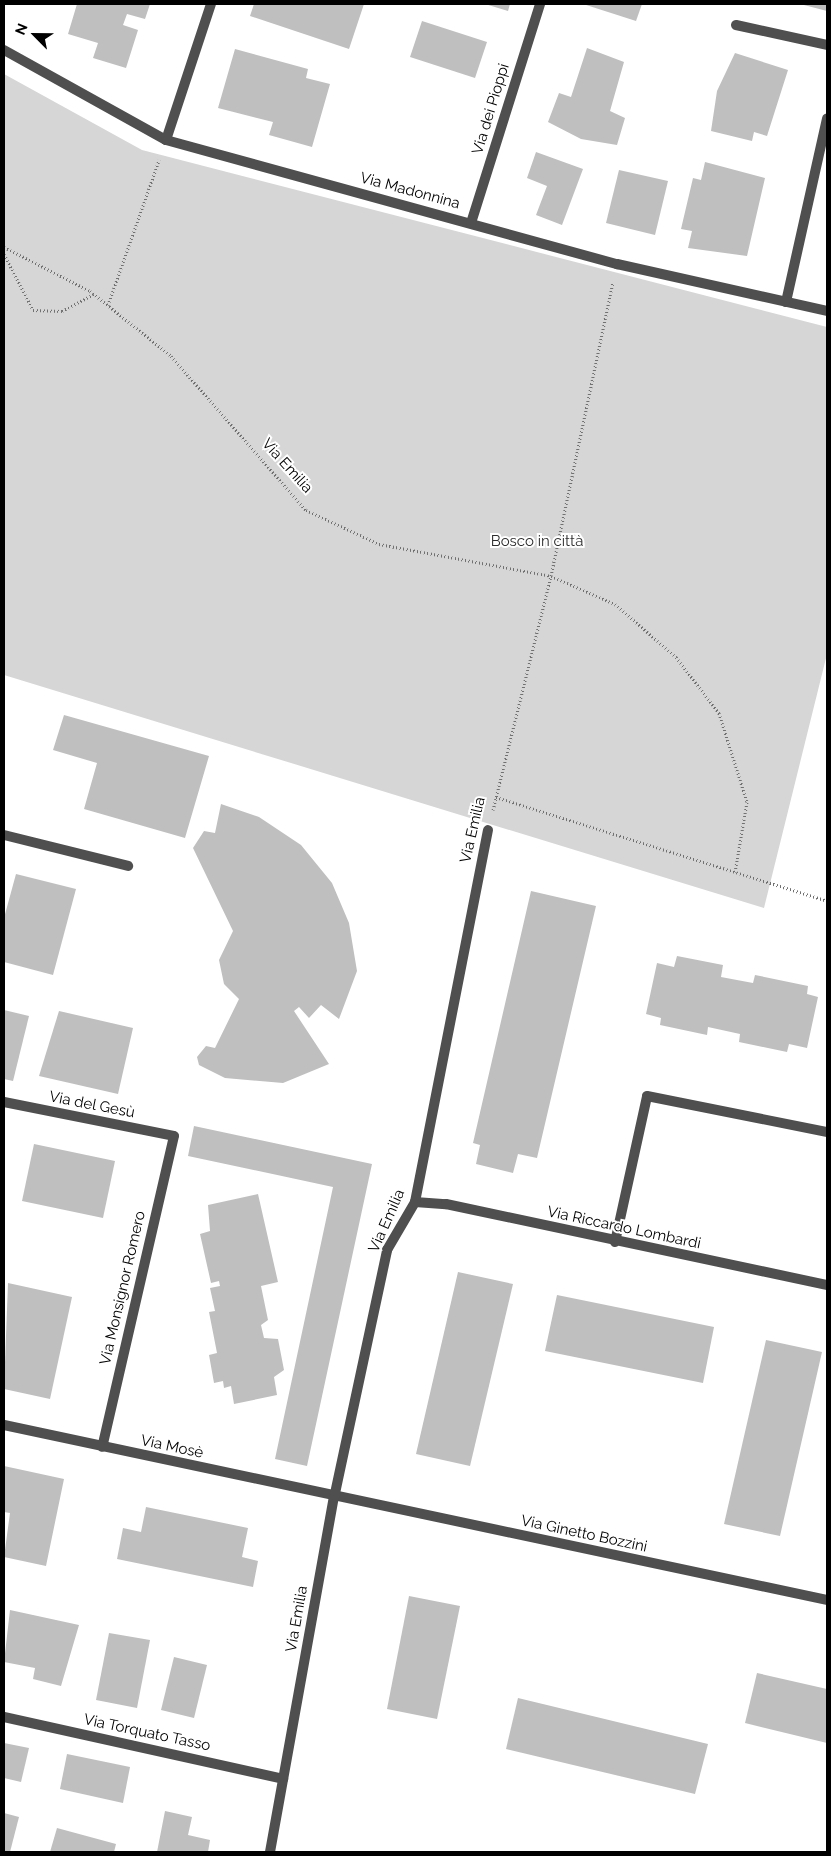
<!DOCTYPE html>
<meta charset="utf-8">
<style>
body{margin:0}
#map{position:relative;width:831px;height:1856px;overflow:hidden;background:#fff;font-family:Raleway,sans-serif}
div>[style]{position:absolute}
.green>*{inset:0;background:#d6d6d6}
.building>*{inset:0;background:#bfbfbf}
.path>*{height:3px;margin-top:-1.5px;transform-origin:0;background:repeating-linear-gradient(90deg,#717171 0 1px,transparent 0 3.5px)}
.service>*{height:10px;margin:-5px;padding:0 5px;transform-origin:5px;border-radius:5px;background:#4f4f4f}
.minor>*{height:10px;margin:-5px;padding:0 5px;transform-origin:5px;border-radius:5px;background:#4f4f4f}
span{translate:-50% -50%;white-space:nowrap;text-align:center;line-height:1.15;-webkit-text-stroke:4px #fff;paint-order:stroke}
.street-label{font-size:15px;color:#000}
.park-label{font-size:15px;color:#2d2d2d}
.frame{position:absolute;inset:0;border:5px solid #000;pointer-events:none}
.north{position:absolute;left:10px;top:10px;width:50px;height:50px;-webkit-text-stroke:4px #fff;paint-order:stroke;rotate:293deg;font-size:14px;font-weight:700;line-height:20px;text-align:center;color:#000}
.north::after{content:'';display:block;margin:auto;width:18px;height:22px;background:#000;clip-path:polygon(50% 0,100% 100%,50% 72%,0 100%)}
</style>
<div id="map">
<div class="green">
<i style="clip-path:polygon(4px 74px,142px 150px,827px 327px,827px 654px,764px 908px,4px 675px)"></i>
</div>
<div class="building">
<i style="clip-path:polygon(77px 4px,150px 4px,145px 19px,127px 14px,123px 25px,138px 30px,126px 68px,93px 58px,98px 43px,68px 34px)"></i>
<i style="clip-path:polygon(254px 4px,364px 4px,349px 49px,250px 16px)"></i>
<i style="clip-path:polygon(485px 4px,510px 4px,508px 11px)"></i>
<i style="clip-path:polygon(583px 4px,642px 4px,636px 21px)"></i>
<i style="clip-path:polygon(800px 4px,827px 4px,827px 11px)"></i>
<i style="clip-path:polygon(422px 21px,487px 42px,475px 78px,410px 57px)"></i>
<i style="clip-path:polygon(587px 48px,624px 62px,610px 111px,625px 118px,617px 145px,581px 139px,548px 122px,559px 93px,571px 97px)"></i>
<i style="clip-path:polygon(235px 49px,308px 69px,306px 78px,330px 84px,312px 147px,269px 135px,273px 122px,218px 108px)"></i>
<i style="clip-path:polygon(735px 53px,788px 70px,767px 136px,754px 132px,752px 141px,711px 131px,717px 91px)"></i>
<i style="clip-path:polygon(536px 152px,583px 169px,562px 225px,536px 215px,547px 186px,527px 178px)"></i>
<i style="clip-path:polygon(705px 162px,765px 178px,747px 256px,688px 248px,692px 231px,681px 229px,693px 178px,701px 180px)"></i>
<i style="clip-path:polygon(619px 170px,668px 181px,655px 235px,606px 223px)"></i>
<i style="clip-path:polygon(64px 715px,209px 756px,185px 838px,84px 809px,97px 763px,53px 750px)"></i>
<i style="clip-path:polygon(221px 804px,259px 817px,301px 845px,332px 883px,349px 923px,357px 971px,339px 1019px,321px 1005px,309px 1018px,299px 1007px,294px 1011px,329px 1064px,283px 1083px,225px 1078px,199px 1065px,197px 1057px,206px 1046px,215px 1048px,239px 999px,224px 984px,219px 960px,233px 931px,193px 848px,204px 831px,215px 833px)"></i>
<i style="clip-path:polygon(16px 874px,76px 889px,53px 975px,4px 962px,4px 918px)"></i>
<i style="clip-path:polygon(531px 891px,596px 906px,537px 1158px,518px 1154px,513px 1173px,476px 1164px,480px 1145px,473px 1143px)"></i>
<i style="clip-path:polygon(677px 956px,723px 965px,721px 977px,753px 983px,755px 975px,808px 986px,807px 994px,818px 997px,807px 1048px,789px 1044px,787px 1052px,739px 1042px,740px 1034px,708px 1027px,707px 1035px,660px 1025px,661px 1018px,646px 1014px,657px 963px,674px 967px)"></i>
<i style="clip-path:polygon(4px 1010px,29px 1016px,13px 1081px,4px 1079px)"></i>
<i style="clip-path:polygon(59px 1011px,133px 1028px,118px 1094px,39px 1076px)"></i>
<i style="clip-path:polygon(194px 1126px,372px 1164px,307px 1466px,275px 1459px,333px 1187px,188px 1156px)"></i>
<i style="clip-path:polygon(34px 1144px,115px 1161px,103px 1218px,22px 1201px)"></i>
<i style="clip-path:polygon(258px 1194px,278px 1282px,261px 1286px,268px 1320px,261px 1325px,264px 1338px,278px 1339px,284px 1370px,274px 1377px,277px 1395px,234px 1404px,231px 1386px,224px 1388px,223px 1381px,214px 1383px,209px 1355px,217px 1353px,209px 1312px,215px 1311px,210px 1288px,220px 1286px,219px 1281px,211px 1283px,200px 1234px,210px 1231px,208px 1205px)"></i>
<i style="clip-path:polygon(458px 1272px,513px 1284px,470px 1466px,416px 1454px)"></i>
<i style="clip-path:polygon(8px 1283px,72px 1297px,50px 1399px,4px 1389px)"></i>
<i style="clip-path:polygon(557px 1295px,714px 1327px,703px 1383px,545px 1351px)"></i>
<i style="clip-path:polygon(766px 1340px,822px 1352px,780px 1536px,724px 1524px)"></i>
<i style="clip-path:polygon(4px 1466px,64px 1479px,46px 1566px,4px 1557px,10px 1513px,4px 1512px)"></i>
<i style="clip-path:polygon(146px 1507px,248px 1528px,242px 1557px,258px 1561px,253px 1587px,117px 1559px,123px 1528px,141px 1532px)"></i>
<i style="clip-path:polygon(409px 1596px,460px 1606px,437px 1719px,387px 1709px)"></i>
<i style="clip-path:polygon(10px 1610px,79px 1625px,61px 1686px,33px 1679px,35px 1668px,4px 1662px)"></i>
<i style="clip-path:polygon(109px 1633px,150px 1640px,137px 1708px,96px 1700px)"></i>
<i style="clip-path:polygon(174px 1657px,207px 1665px,194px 1718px,161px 1710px)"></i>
<i style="clip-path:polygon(757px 1673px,827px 1689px,827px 1743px,745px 1723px)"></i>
<i style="clip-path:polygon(518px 1698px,708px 1744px,695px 1794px,506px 1749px)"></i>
<i style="clip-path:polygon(4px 1743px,29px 1748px,21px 1782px,4px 1778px)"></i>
<i style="clip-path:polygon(67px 1754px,130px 1767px,123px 1803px,60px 1789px)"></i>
<i style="clip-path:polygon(165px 1811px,192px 1817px,188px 1835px,210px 1840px,208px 1852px,157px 1852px)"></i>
<i style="clip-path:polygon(4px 1813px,19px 1817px,10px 1852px,4px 1852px)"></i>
<i style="clip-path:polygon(57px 1828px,116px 1844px,114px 1852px,50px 1852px)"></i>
</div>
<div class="path">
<i style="left:4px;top:247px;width:97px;rotate:27.1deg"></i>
<i style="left:90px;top:291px;width:104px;rotate:38.7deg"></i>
<i style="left:171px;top:356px;width:205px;rotate:48.8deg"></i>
<i style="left:306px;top:510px;width:81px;rotate:25deg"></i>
<i style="left:379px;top:544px;width:175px;rotate:10.5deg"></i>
<i style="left:551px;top:576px;width:70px;rotate:23.6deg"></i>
<i style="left:615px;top:604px;width:81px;rotate:41deg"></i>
<i style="left:676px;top:657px;width:71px;rotate:52.5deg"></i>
<i style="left:719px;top:713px;width:93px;rotate:72.5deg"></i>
<i style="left:747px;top:802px;width:71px;rotate:99.7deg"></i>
<i style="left:4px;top:254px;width:63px;rotate:62.6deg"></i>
<i style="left:33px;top:310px;width:29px;rotate:2deg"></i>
<i style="left:62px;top:311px;width:36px;rotate:-28deg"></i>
<i style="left:108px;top:305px;width:154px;rotate:-70.6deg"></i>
<i style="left:496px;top:797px;width:347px;rotate:17.4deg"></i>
<i style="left:493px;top:810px;width:241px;rotate:-76.1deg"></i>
<i style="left:551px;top:576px;width:299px;rotate:-78.1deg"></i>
</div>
<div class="service">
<i style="left:736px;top:25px;width:93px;rotate:12.4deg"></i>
<i style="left:786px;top:302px;width:188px;rotate:-77.4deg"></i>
<i style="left:615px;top:1242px;width:149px;rotate:-77.6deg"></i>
<i style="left:647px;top:1096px;width:184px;rotate:11.3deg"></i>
</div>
<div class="minor">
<i style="left:4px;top:50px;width:185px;rotate:29.1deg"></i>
<i style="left:166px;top:140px;width:468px;rotate:15.4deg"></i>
<i style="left:617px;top:264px;width:215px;rotate:12.6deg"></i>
<i style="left:166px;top:140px;width:143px;rotate:-71.7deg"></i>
<i style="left:471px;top:223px;width:230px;rotate:-72.5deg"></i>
<i style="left:4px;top:835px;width:128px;rotate:14deg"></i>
<i style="left:4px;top:1102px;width:173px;rotate:11.3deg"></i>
<i style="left:174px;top:1136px;width:319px;rotate:103deg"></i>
<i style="left:415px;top:1202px;width:31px;rotate:4deg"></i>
<i style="left:446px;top:1204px;width:390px;rotate:12deg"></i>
<i style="left:4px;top:1425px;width:841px;rotate:12deg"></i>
<i style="left:4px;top:1717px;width:286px;rotate:12.5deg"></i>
<i style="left:270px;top:1852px;width:360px;rotate:-79.8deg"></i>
<i style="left:334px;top:1498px;width:254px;rotate:-77.9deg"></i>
<i style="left:387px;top:1250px;width:56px;rotate:-59.7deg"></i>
<i style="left:415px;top:1202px;width:379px;rotate:-78.9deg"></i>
</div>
<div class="street-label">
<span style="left:491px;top:109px;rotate:-73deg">Via dei Pioppi</span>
<span style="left:410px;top:191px;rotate:15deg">Via Madonnina</span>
<span style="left:287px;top:466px;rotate:48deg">Via Emilia</span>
<span style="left:473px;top:830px;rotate:-77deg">Via Emilia</span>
<span style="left:92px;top:1105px;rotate:11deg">Via del Gesù</span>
<span style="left:387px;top:1221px;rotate:-66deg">Via Emilia</span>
<span style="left:624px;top:1228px;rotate:12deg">Via Riccardo Lombardi</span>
<span style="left:123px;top:1288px;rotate:-77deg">Via Monsignor Romero</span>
<span style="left:172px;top:1447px;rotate:12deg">Via Mosè</span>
<span style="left:584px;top:1534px;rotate:12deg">Via Ginetto Bozzini</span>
<span style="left:297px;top:1619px;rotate:-80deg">Via Emilia</span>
<span style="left:147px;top:1733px;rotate:12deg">Via Torquato Tasso</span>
</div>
<div class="park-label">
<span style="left:537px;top:542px">Bosco in città</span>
</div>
<div class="frame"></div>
<div class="north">N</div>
</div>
